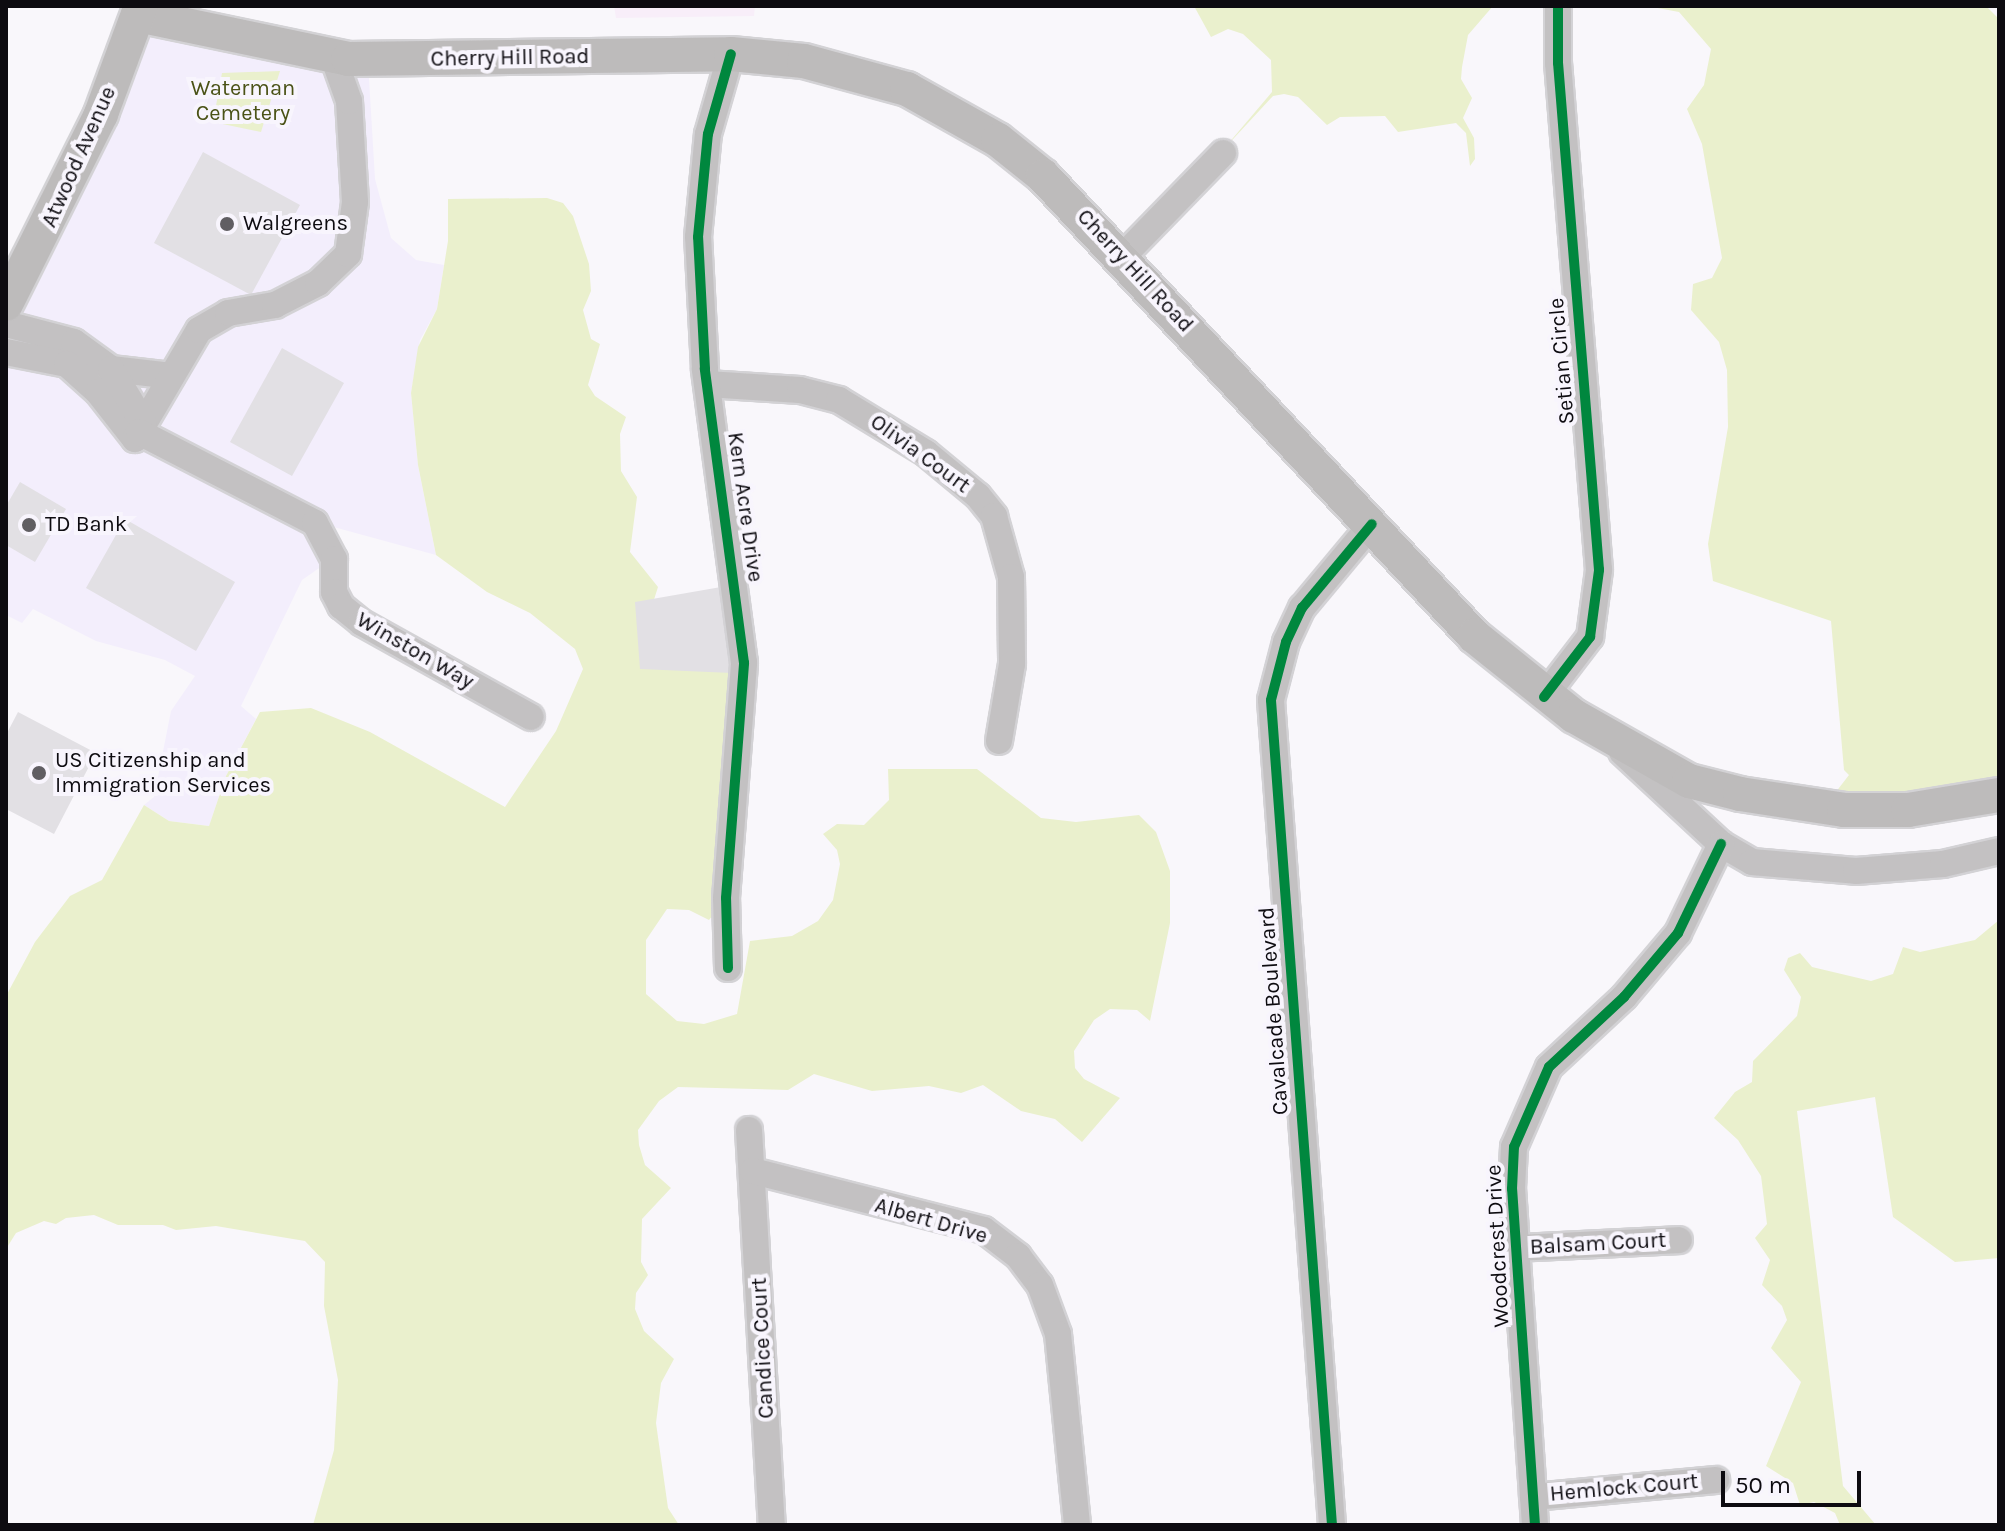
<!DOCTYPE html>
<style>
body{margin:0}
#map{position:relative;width:2005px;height:1531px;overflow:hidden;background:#f9f7fb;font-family:Karla,sans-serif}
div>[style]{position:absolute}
.built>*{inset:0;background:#f3eefc}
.education>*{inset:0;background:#f8eef9}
.green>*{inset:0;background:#eaf0cd}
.building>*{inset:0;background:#e2e0e4}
.roads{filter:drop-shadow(2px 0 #d3d2d5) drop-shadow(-2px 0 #d3d2d5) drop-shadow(0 2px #d3d2d5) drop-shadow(0 -2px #d3d2d5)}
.minor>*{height:26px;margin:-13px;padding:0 13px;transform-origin:13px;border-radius:13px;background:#c3c1c2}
.major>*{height:34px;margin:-17px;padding:0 17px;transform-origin:17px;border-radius:17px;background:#bdbbbb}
.cycleway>*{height:10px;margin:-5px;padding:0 5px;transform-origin:5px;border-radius:5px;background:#00873e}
.dots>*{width:22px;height:22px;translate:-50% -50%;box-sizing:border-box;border:4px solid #f8f5fd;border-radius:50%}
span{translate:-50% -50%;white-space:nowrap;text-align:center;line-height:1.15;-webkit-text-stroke:8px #f8f5fd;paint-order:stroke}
.street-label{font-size:22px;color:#0d0b10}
.park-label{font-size:22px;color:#4a5216}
.poi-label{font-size:22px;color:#0d0b10}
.left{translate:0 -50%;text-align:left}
.frame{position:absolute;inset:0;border:8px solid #0d0b10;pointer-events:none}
.scale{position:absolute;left:1721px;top:1471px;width:140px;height:36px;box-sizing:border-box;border:4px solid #0d0b10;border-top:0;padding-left:10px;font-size:24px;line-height:28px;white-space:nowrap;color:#0d0b10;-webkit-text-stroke:6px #f8f5fd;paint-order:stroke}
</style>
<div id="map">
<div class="built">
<i style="clip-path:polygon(139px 16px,368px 62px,375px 179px,391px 238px,416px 260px,444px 265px,437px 309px,420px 340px,411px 393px,418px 465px,436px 555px,330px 526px,325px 564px,302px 580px,241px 706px,256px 719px,226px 776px,209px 826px,169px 821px,144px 805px,154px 797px,171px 711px,195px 676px,165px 660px,96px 641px,33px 609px,22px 623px,6px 615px,6px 307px)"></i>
</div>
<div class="education">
<i style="clip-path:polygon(614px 6px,755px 6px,754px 16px,616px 18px)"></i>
</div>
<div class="green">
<i style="clip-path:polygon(1194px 6px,1493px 6px,1468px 35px,1462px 67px,1461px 79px,1472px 98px,1463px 118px,1474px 138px,1475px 159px,1470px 166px,1466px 133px,1456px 123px,1398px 132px,1385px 116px,1340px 117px,1327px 125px,1298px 97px,1284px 94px,1273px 96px,1222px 151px,1272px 92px,1271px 60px,1243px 34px,1228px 29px,1211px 37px)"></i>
<i style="clip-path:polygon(1647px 6px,1986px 6px,1999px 19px,1999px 796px,1825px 806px,1849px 775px,1844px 770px,1831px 621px,1713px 581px,1708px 544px,1728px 427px,1727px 370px,1719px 342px,1691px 310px,1693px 284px,1712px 278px,1722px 258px,1702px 144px,1687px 109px,1704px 85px,1711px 49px,1679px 12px)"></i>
<i style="clip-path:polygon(280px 71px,261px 132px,213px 122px,222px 73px)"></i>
<i style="clip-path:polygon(547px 198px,563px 203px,573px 216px,589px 264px,591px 291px,583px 310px,591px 339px,600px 344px,588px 385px,595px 396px,626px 417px,620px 434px,621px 471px,637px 497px,630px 552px,658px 587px,651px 609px,672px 659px,689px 671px,744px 669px,722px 904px,709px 920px,689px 910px,667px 909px,646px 940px,646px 994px,677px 1021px,704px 1024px,737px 1014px,750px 941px,792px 936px,818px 921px,833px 900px,840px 864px,837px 850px,823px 834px,837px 824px,864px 825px,889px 800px,888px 769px,977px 769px,1041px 818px,1076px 822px,1139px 815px,1156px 832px,1170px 871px,1170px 923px,1150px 1021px,1137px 1010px,1110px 1009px,1094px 1020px,1074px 1051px,1075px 1068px,1084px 1079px,1120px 1098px,1082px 1142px,1055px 1119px,1021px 1111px,983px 1085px,961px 1093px,929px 1086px,872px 1091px,814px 1074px,788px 1090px,678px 1087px,659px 1101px,638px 1130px,639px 1145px,645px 1165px,671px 1188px,642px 1219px,641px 1262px,648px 1275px,636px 1293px,635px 1309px,644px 1331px,674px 1359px,661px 1383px,656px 1423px,668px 1508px,679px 1525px,313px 1525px,334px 1450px,338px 1380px,324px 1306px,325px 1262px,305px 1241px,216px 1226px,176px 1230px,163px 1225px,118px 1225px,94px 1215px,66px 1218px,56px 1224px,44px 1221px,16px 1233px,6px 1249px,6px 996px,35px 942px,70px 896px,102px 880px,144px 805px,169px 821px,209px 826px,226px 776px,260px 712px,311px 708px,370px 732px,505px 807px,556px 731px,583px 669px,575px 649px,530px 613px,487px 592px,436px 555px,418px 465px,411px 393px,418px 347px,437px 309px,448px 241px,448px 199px)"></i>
<i style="clip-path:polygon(1999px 920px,1999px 1258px,1955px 1262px,1893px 1217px,1875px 1097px,1797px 1111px,1843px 1486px,1876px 1525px,1840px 1525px,1835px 1513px,1814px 1502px,1800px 1505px,1793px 1483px,1766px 1466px,1801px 1382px,1771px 1348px,1787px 1320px,1782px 1306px,1762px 1285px,1770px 1260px,1755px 1238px,1767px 1224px,1761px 1176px,1738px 1140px,1714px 1118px,1735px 1092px,1752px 1082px,1753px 1061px,1797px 1016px,1801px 997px,1784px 970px,1788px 958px,1800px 953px,1812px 967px,1871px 981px,1893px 974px,1903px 947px,1920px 952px,1975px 940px)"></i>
</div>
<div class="building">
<i style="clip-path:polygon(203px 152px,300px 205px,251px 295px,154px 243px)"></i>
<i style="clip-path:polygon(282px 348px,344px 383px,292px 476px,230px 442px)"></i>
<i style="clip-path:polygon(20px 482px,66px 509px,35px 562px,6px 545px,6px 506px)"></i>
<i style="clip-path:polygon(125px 519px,235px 582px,196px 651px,86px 588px)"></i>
<i style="clip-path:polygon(721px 587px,732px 673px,640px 669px,635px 602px)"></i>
<i style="clip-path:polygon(18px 712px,96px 753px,54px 834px,6px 809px,6px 735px)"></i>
</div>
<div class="roads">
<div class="minor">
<i style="left:1122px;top:257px;width:145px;rotate:-45.8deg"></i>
<i style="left:6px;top:324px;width:70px;rotate:14.8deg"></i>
<i style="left:74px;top:342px;width:46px;rotate:36.1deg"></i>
<i style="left:111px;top:369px;width:61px;rotate:6.5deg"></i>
<i style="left:6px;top:352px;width:62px;rotate:11.1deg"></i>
<i style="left:67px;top:364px;width:42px;rotate:42.1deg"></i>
<i style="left:98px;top:392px;width:60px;rotate:51.8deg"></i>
<i style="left:135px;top:439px;width:126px;rotate:-59.6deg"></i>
<i style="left:199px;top:330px;width:34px;rotate:-30deg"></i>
<i style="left:228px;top:313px;width:48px;rotate:-9.7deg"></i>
<i style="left:275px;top:305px;width:48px;rotate:-27.1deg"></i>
<i style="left:318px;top:283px;width:42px;rotate:-44deg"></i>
<i style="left:348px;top:254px;width:52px;rotate:-82.3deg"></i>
<i style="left:355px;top:202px;width:101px;rotate:-93.4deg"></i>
<i style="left:349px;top:101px;width:48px;rotate:-109.6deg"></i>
<i style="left:111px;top:369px;width:64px;rotate:59deg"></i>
<i style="left:707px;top:384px;width:93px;rotate:3.7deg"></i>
<i style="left:800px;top:390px;width:40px;rotate:14.4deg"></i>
<i style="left:839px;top:400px;width:102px;rotate:31.3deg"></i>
<i style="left:926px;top:453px;width:67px;rotate:39.6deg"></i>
<i style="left:978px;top:496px;width:26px;rotate:51deg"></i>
<i style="left:994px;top:516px;width:63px;rotate:74.4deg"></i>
<i style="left:1011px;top:577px;width:87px;rotate:89.3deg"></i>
<i style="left:1012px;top:664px;width:78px;rotate:99.6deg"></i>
<i style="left:139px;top:432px;width:198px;rotate:27.3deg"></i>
<i style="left:315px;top:523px;width:41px;rotate:62.2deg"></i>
<i style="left:334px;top:559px;width:33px;rotate:90deg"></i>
<i style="left:334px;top:592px;width:16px;rotate:63deg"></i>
<i style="left:341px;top:606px;width:27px;rotate:39deg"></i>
<i style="left:362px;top:623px;width:193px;rotate:29.1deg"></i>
<i style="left:1544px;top:697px;width:76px;rotate:-52.5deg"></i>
<i style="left:1590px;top:637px;width:68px;rotate:-82.3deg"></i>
<i style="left:1599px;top:570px;width:509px;rotate:-94.62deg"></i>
<i style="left:1558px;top:63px;width:57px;rotate:-90deg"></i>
<i style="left:1622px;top:752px;width:135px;rotate:42.9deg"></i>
<i style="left:1721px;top:844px;width:36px;rotate:30deg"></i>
<i style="left:1752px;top:862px;width:104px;rotate:4.9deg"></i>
<i style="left:1856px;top:871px;width:87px;rotate:-4.6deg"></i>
<i style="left:1943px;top:864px;width:57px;rotate:-13.1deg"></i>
<i style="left:728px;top:968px;width:70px;rotate:-91.6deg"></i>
<i style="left:726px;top:898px;width:236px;rotate:-85.6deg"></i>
<i style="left:744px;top:663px;width:297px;rotate:-97.6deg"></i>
<i style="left:705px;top:369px;width:132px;rotate:-93deg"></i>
<i style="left:698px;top:237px;width:103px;rotate:-84.5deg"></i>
<i style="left:708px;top:134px;width:83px;rotate:-74deg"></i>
<i style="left:749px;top:1130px;width:396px;rotate:86.7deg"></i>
<i style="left:753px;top:1171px;width:238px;rotate:14.3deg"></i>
<i style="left:984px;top:1230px;width:43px;rotate:37.4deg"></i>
<i style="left:1018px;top:1256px;width:36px;rotate:53deg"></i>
<i style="left:1040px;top:1285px;width:52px;rotate:69.8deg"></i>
<i style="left:1058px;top:1334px;width:192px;rotate:84.3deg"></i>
<i style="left:1517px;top:1248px;width:162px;rotate:-2.8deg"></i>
<i style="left:1533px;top:1497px;width:184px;rotate:-5.3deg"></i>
<i style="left:1332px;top:1525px;width:827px;rotate:-94.23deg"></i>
<i style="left:1271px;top:700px;width:60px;rotate:-75.5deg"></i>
<i style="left:1286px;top:642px;width:38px;rotate:-65deg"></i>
<i style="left:1302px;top:608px;width:109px;rotate:-50.2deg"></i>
<i style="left:1535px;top:1525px;width:337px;rotate:-93.9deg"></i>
<i style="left:1512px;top:1189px;width:42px;rotate:-87.3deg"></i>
<i style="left:1514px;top:1147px;width:87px;rotate:-66.4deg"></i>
<i style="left:1549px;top:1067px;width:103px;rotate:-43deg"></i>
<i style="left:1624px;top:997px;width:84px;rotate:-49.8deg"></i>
<i style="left:1678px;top:933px;width:99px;rotate:-64.2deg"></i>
</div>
<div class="major">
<i style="left:138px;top:15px;width:215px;rotate:11.8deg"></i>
<i style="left:348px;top:59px;width:383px;rotate:-0.7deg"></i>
<i style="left:731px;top:54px;width:73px;rotate:5.5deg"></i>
<i style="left:804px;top:61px;width:107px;rotate:15.2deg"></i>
<i style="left:907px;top:89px;width:104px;rotate:29.3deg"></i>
<i style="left:998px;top:140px;width:58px;rotate:38.7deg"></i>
<i style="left:1043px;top:176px;width:630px;rotate:46.86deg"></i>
<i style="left:1474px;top:636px;width:128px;rotate:38.7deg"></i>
<i style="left:1574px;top:716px;width:132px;rotate:29.5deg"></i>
<i style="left:1689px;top:781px;width:53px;rotate:14.3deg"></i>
<i style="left:1740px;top:794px;width:105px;rotate:8.7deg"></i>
<i style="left:1844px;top:810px;width:64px"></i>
<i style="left:1908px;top:810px;width:92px;rotate:-9.4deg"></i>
<i style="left:6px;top:304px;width:212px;rotate:-63.4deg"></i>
<i style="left:101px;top:114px;width:115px;rotate:-69.7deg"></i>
</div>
</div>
<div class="cycleway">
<i style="left:1544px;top:697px;width:76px;rotate:-52.5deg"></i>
<i style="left:1590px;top:637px;width:68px;rotate:-82.3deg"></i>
<i style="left:1599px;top:570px;width:509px;rotate:-94.62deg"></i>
<i style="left:1558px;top:63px;width:57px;rotate:-90deg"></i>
<i style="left:728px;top:968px;width:70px;rotate:-91.6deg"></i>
<i style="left:726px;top:898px;width:236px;rotate:-85.6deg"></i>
<i style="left:744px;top:663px;width:297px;rotate:-97.6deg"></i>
<i style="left:705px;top:369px;width:132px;rotate:-93deg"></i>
<i style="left:698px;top:237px;width:103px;rotate:-84.5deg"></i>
<i style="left:708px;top:134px;width:83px;rotate:-74deg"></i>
<i style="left:1332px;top:1525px;width:827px;rotate:-94.23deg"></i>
<i style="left:1271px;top:700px;width:60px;rotate:-75.5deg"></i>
<i style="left:1286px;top:642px;width:38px;rotate:-65deg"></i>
<i style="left:1302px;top:608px;width:109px;rotate:-50.2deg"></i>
<i style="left:1535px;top:1525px;width:337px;rotate:-93.9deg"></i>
<i style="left:1512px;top:1189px;width:42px;rotate:-87.3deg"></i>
<i style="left:1514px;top:1147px;width:87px;rotate:-66.4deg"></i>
<i style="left:1549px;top:1067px;width:103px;rotate:-43deg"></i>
<i style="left:1624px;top:997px;width:84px;rotate:-49.8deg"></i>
<i style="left:1678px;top:933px;width:99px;rotate:-64.2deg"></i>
</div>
<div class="dots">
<i style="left:227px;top:224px;background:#605e62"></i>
<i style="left:29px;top:525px;background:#605e62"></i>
<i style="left:39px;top:773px;background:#605e62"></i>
</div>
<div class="street-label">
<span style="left:510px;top:58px;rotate:-1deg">Cherry Hill Road</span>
<span style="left:79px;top:157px;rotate:-66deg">Atwood Avenue</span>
<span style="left:1135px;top:271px;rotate:47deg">Cherry Hill Road</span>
<span style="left:1562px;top:361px;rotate:-95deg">Setian Circle</span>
<span style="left:920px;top:454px;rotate:36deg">Olivia Court</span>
<span style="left:745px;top:507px;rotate:82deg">Kern Acre Drive</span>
<span style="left:415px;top:651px;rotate:30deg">Winston Way</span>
<span style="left:1274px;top:1011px;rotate:-94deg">Cavalcade Boulevard</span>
<span style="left:931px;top:1221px;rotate:16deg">Albert Drive</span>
<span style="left:1598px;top:1244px;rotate:-3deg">Balsam Court</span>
<span style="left:1498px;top:1246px;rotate:-93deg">Woodcrest Drive</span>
<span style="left:763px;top:1348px;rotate:-93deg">Candice Court</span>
<span style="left:1624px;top:1488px;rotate:-5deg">Hemlock Court</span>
</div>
<div class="park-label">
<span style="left:243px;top:101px">Waterman<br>Cemetery</span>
</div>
<div class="poi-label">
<span class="left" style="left:243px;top:224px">Walgreens</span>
<span class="left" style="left:45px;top:525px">TD Bank</span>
<span class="left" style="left:55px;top:773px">US Citizenship and<br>Immigration Services</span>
</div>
<div class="frame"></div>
<div class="scale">50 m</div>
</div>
